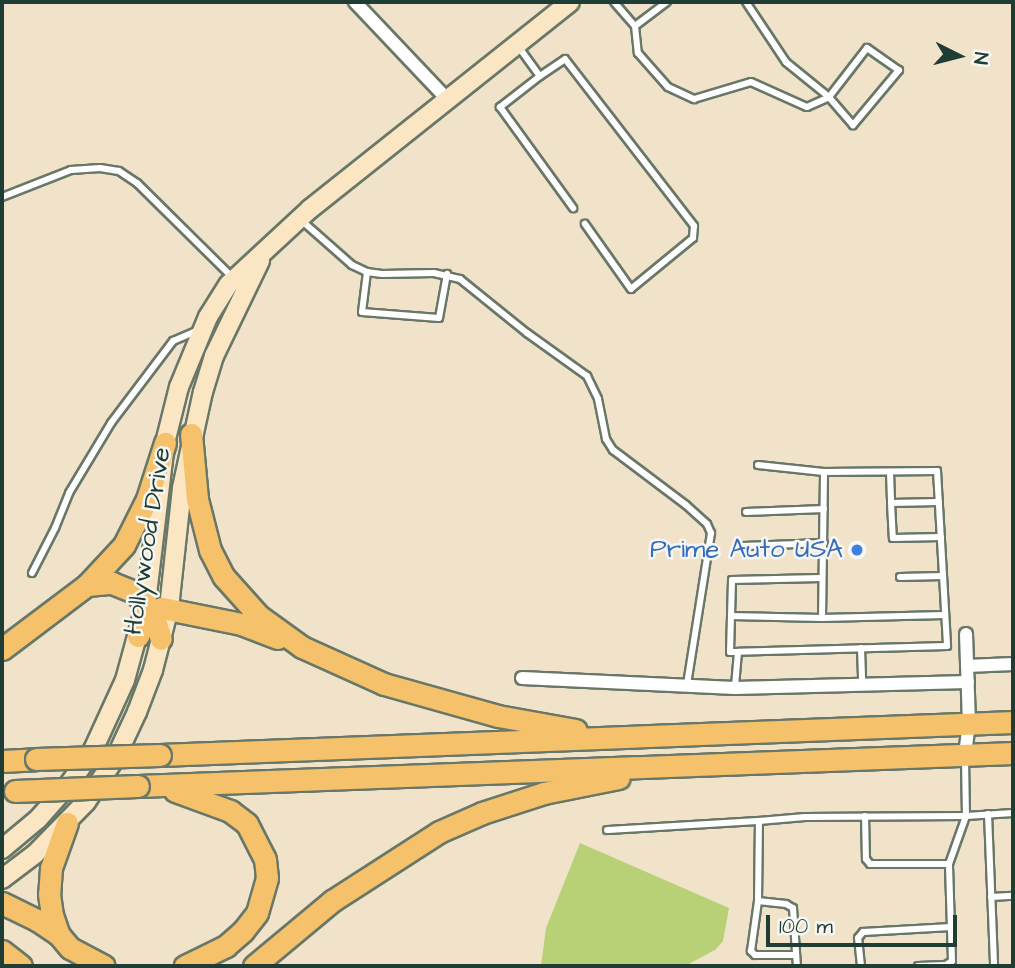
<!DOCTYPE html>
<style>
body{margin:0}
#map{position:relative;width:1015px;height:968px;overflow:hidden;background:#f1e3c9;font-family:"Architects Daughter",sans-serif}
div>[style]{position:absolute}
.green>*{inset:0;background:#b8d176}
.roads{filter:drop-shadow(2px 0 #687768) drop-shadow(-2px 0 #687768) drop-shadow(0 2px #687768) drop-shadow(0 -2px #687768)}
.service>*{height:6px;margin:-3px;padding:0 3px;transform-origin:3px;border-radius:3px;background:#fff}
.minor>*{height:12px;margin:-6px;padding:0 6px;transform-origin:6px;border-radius:6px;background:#fff}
.secondary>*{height:18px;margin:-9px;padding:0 9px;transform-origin:9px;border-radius:9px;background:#fbe6c4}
.trunk>*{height:21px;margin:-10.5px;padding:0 10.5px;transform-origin:10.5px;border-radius:10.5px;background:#f5c16b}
.bridges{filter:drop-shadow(2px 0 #687768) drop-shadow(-2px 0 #687768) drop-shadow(0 2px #687768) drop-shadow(0 -2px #687768)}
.trunk-bridge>*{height:21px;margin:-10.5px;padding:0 10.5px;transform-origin:10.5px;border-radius:10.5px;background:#f5c16b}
.dots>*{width:19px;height:19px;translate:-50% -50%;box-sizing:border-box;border:4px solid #f6f6f2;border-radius:50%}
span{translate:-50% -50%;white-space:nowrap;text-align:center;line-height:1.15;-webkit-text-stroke:5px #f6f6f2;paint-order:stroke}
.street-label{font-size:26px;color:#1f3d34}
.shop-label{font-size:26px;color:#366cbe}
.right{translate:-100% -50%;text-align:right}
.frame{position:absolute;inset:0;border:4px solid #1f3d34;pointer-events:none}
.north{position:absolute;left:924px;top:21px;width:70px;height:70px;-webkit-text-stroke:5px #f6f6f2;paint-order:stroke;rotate:96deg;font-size:19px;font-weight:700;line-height:28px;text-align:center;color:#1f3d34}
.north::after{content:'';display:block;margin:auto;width:24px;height:32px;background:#1f3d34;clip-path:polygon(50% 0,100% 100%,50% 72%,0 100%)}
.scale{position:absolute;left:766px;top:915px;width:191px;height:32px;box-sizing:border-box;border:4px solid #1f3d34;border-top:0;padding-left:9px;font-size:21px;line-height:24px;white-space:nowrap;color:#1f3d34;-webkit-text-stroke:5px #f6f6f2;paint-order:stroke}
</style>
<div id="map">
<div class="green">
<i style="clip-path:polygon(580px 843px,729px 908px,723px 941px,715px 950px,685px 966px,541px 966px,546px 928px)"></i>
</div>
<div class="roads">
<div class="service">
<i style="left:614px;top:2px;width:32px;rotate:49deg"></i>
<i style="left:635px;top:26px;width:40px;rotate:-37deg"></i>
<i style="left:635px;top:26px;width:27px;rotate:84deg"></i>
<i style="left:638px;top:53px;width:45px;rotate:48.6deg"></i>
<i style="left:668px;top:87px;width:29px;rotate:25deg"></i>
<i style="left:694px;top:99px;width:59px;rotate:-16.6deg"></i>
<i style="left:751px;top:82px;width:61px;rotate:24.1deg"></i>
<i style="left:807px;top:107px;width:24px;rotate:-24deg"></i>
<i style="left:829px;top:97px;width:62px;rotate:-52.2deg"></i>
<i style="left:867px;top:48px;width:39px;rotate:35deg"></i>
<i style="left:899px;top:70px;width:72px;rotate:129.9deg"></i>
<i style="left:853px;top:125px;width:37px;rotate:-131deg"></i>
<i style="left:829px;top:97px;width:55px;rotate:-140.9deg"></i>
<i style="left:786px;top:62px;width:72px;rotate:-123.7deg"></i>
<i style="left:518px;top:46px;width:37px;rotate:54deg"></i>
<i style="left:540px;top:76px;width:30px;rotate:-34deg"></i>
<i style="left:565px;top:59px;width:211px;rotate:52.3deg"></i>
<i style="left:694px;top:226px;width:12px;rotate:95deg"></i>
<i style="left:693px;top:238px;width:80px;rotate:140.6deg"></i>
<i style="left:631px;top:289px;width:80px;rotate:-125.3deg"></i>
<i style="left:540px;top:76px;width:51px;rotate:142.2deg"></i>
<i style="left:500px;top:107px;width:125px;rotate:54.1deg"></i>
<i style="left:2px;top:197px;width:74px;rotate:-21.4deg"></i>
<i style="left:71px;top:170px;width:29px;rotate:-4deg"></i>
<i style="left:100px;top:168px;width:19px;rotate:9deg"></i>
<i style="left:119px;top:171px;width:22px;rotate:34deg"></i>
<i style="left:137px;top:183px;width:135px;rotate:44.7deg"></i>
<i style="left:301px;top:220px;width:68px;rotate:41.4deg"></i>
<i style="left:352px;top:265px;width:17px;rotate:25deg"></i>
<i style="left:367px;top:272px;width:15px;rotate:8deg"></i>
<i style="left:382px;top:274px;width:52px;rotate:-1.1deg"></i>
<i style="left:434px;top:273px;width:27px;rotate:13deg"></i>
<i style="left:460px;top:279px;width:86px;rotate:38.9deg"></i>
<i style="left:527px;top:333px;width:74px;rotate:35.6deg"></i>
<i style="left:587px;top:376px;width:25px;rotate:64deg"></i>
<i style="left:598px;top:399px;width:41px;rotate:78.7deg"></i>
<i style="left:606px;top:439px;width:13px;rotate:58deg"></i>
<i style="left:613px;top:450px;width:91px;rotate:37deg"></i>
<i style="left:686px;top:505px;width:28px;rotate:42deg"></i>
<i style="left:707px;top:524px;width:10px;rotate:66deg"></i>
<i style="left:711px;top:533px;width:154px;rotate:99deg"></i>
<i style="left:367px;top:272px;width:40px;rotate:97.1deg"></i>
<i style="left:362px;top:312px;width:77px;rotate:4.5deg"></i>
<i style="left:439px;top:318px;width:45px;rotate:-79.7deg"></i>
<i style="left:758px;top:465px;width:66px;rotate:6.1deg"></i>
<i style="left:890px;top:472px;width:31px;rotate:88deg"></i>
<i style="left:939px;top:502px;width:48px;rotate:178.8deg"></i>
<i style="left:891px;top:503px;width:35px;rotate:87deg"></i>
<i style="left:893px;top:538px;width:48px;rotate:-1.2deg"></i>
<i style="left:746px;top:512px;width:78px;rotate:-2.2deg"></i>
<i style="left:743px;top:546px;width:81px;rotate:-2.1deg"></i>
<i style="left:32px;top:573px;width:51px;rotate:-62.9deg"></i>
<i style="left:55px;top:528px;width:38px;rotate:-68deg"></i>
<i style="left:69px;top:493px;width:82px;rotate:-59deg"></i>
<i style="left:111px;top:423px;width:103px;rotate:-52.9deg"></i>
<i style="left:173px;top:341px;width:26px;rotate:-23deg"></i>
<i style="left:900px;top:577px;width:43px;rotate:-1.3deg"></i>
<i style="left:731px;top:616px;width:91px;rotate:1.3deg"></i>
<i style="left:822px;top:618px;width:146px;rotate:-89.2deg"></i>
<i style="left:824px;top:472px;width:113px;rotate:-0.5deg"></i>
<i style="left:937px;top:471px;width:175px;rotate:86.7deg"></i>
<i style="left:947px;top:646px;width:209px;rotate:178.4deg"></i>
<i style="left:738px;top:652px;width:36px;rotate:95deg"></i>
<i style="left:822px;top:618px;width:123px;rotate:-1.4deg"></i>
<i style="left:861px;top:648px;width:37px;rotate:88deg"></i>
<i style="left:738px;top:652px;width:8px;rotate:180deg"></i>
<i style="left:730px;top:652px;width:72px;rotate:-88.4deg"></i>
<i style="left:732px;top:580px;width:89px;rotate:-1.3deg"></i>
<i style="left:988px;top:814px;width:152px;rotate:87.7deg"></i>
<i style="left:865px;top:816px;width:43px;rotate:88.7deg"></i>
<i style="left:866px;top:859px;width:6px;rotate:51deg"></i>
<i style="left:870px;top:864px;width:79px"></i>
<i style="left:607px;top:830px;width:152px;rotate:-3.4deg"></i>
<i style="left:991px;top:897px;width:22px;rotate:-3deg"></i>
<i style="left:758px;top:901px;width:28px;rotate:6deg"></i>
<i style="left:786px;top:904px;width:8px;rotate:30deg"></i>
<i style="left:793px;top:908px;width:58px;rotate:86.1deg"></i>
<i style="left:796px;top:955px;width:41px;rotate:180deg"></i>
<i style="left:755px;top:955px;width:6px;rotate:-135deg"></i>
<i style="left:751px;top:951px;width:50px;rotate:-82deg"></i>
<i style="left:758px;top:901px;width:80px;rotate:-89.3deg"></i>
<i style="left:759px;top:821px;width:46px;rotate:-5deg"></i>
<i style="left:805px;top:817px;width:161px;rotate:-0.4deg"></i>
<i style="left:966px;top:816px;width:56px;rotate:-91deg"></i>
<i style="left:861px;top:966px;width:28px;rotate:-96deg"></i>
<i style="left:858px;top:938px;width:8px;rotate:-50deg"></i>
<i style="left:863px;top:932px;width:88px;rotate:-3.3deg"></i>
<i style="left:918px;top:966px;width:28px;rotate:-2deg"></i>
<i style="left:946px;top:965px;width:7px;rotate:-34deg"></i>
<i style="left:952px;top:961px;width:97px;rotate:-91.8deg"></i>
<i style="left:949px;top:864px;width:51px;rotate:-70.5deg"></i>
<i style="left:966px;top:816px;width:47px;rotate:-3.7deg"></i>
</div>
<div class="minor">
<i style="left:355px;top:2px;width:135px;rotate:46.5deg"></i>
<i style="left:967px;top:666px;width:46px;rotate:-2.5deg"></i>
<i style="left:522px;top:678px;width:213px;rotate:2.7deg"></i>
<i style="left:735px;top:688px;width:233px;rotate:-1.5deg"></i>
<i style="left:965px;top:755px;width:31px;rotate:-83deg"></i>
<i style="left:969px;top:724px;width:90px;rotate:-91.9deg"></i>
</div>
<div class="secondary">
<i style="left:2px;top:849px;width:47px;rotate:-39.8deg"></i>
<i style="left:38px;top:819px;width:48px;rotate:-48.4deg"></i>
<i style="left:70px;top:783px;width:40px;rotate:-55.1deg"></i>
<i style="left:93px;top:750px;width:77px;rotate:-65.4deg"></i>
<i style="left:125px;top:680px;width:80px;rotate:-74.7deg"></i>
<i style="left:146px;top:603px;width:161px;rotate:-83.2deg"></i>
<i style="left:165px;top:443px;width:58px;rotate:-76deg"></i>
<i style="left:179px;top:387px;width:76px;rotate:-67.5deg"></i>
<i style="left:208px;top:317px;width:39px;rotate:-58deg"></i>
<i style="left:229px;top:284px;width:110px;rotate:-42.8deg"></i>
<i style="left:310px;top:209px;width:332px;rotate:-38.5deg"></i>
<i style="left:2px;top:879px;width:41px;rotate:-37.1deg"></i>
<i style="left:35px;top:854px;width:73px;rotate:-45.6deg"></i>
<i style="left:86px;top:802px;width:54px;rotate:-56.3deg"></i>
<i style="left:116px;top:757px;width:50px;rotate:-65deg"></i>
<i style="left:137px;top:712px;width:45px;rotate:-69.1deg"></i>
<i style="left:153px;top:670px;width:64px;rotate:-75.5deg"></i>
<i style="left:169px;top:608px;width:121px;rotate:-83.8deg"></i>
<i style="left:182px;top:488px;width:98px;rotate:-77.7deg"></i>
<i style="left:203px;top:392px;width:38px;rotate:-73deg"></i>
<i style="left:214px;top:356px;width:106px;rotate:-64.2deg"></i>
</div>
<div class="trunk">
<i style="left:191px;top:434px;width:65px;rotate:84.7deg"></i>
<i style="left:197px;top:499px;width:53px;rotate:75.7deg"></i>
<i style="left:210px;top:550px;width:30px;rotate:63deg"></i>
<i style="left:224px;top:577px;width:52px;rotate:48.1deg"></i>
<i style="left:259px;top:616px;width:53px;rotate:35.8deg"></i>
<i style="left:302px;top:647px;width:90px;rotate:24.3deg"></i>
<i style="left:384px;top:684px;width:118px;rotate:15.7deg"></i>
<i style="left:498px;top:716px;width:79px;rotate:10.2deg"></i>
<i style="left:87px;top:585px;width:25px;rotate:-5deg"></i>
<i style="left:112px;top:583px;width:24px;rotate:22deg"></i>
<i style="left:134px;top:592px;width:25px;rotate:45deg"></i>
<i style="left:152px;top:610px;width:30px;rotate:73deg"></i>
<i style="left:138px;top:636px;width:22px;rotate:-69deg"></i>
<i style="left:146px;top:615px;width:17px;rotate:-24deg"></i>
<i style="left:162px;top:608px;width:81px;rotate:11.4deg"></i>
<i style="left:241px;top:624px;width:39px;rotate:21deg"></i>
<i style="left:2px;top:649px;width:106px;rotate:-37deg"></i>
<i style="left:87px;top:585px;width:54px;rotate:-47.2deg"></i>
<i style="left:124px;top:545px;width:51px;rotate:-63.4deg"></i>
<i style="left:147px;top:499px;width:59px;rotate:-72.2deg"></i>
<i style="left:160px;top:755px;width:854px;rotate:-2.22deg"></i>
<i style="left:2px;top:761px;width:34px;rotate:-3deg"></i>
<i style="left:138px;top:786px;width:876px;rotate:-2.16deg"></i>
<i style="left:175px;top:791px;width:59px;rotate:20deg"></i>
<i style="left:230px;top:811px;width:21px;rotate:37deg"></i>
<i style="left:247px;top:824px;width:39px;rotate:63deg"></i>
<i style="left:265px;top:859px;width:19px;rotate:84deg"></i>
<i style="left:267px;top:878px;width:36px;rotate:106deg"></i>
<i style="left:257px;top:913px;width:23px;rotate:128deg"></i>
<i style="left:243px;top:931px;width:23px;rotate:139deg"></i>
<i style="left:226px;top:946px;width:46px;rotate:154deg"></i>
<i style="left:67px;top:823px;width:48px;rotate:109.6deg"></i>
<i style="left:51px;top:868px;width:26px;rotate:94deg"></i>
<i style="left:49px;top:894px;width:21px;rotate:82deg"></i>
<i style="left:52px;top:915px;width:21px;rotate:71deg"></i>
<i style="left:59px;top:935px;width:17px;rotate:50deg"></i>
<i style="left:70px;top:948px;width:38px;rotate:28deg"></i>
<i style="left:2px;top:903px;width:39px;rotate:26deg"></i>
<i style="left:37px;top:920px;width:27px;rotate:34deg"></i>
<i style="left:2px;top:951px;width:24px;rotate:38deg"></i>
<i style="left:254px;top:966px;width:102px;rotate:-39.8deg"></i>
<i style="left:332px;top:901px;width:127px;rotate:-32.8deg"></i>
<i style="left:439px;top:832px;width:47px;rotate:-23.8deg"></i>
<i style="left:482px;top:813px;width:65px;rotate:-17.9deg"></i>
<i style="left:544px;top:793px;width:76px;rotate:-11.3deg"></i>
</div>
</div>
<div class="bridges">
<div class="trunk-bridge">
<i style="left:36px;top:759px;width:124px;rotate:-1.8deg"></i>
<i style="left:15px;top:791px;width:123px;rotate:-2.3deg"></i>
</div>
</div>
<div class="dots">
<i style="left:857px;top:550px;background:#3f7fe0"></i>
</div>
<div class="street-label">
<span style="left:148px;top:541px;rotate:-81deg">Hollywood Drive</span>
</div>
<div class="shop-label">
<span class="right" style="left:843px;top:550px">Prime Auto USA</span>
</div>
<div class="frame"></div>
<div class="north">N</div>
<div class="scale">100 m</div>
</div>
